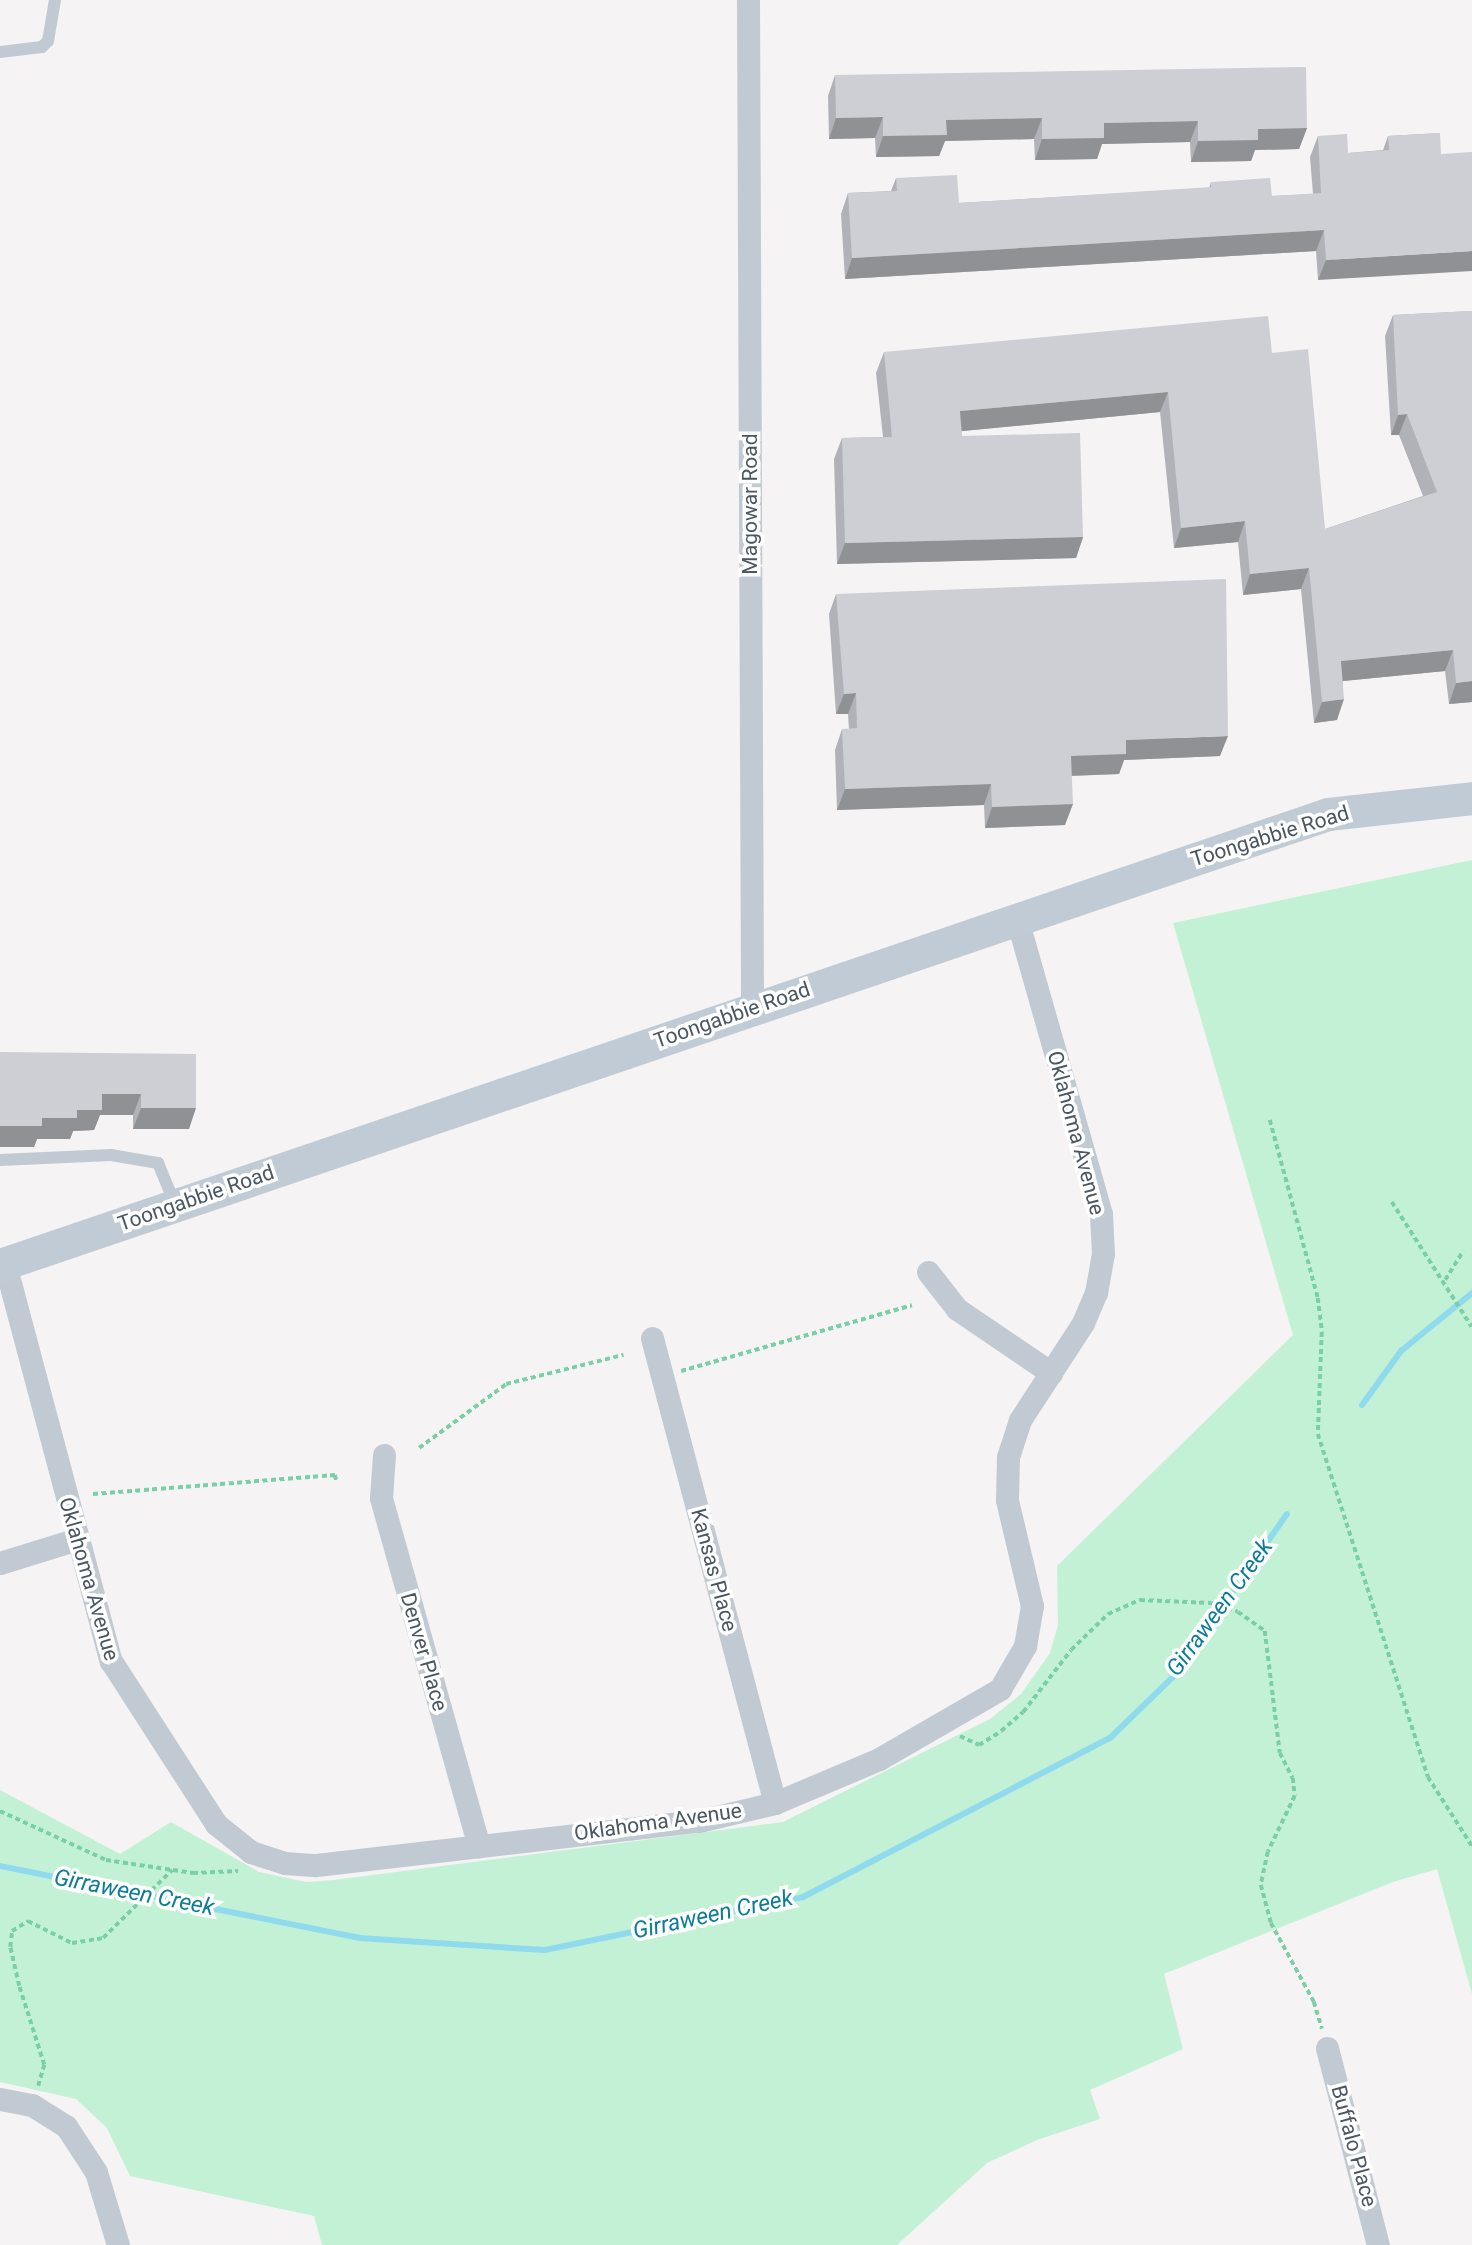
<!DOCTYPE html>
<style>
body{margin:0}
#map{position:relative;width:1472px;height:2245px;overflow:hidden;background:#f5f3f3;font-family:Roboto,sans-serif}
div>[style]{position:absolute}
.green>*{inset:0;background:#c3f1d5}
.stream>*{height:6px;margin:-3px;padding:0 3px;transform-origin:3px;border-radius:3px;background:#90daee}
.path>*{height:3.5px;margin-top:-1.75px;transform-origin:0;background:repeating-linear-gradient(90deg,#7ad0a6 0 5px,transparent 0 8.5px)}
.lane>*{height:12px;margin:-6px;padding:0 6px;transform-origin:6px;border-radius:6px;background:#c1cad2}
.street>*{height:23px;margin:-11.5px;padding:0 11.5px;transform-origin:11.5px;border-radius:11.5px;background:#c1cad2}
.secondary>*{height:33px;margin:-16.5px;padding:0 16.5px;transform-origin:16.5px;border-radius:16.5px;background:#c1cbd6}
.wall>*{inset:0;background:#b0b2b7}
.shaded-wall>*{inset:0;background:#909195}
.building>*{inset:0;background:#cdcfd5}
span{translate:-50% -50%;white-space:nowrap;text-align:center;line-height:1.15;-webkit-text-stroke:7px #fff;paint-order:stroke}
.street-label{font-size:21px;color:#4a5661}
.water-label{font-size:23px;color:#0c7c9b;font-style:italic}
</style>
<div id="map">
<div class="green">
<i style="clip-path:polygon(1472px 860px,1472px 1994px,1437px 1869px,1393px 1882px,1164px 1974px,1183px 2049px,1090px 2090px,1100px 2119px,1037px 2140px,987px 2163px,897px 2245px,322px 2245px,314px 2216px,130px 2176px,107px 2128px,76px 2099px,0 2082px,0 1790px,120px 1854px,171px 1822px,259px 1872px,306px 1882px,334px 1880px,783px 1822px,990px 1719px,1021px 1694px,1050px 1653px,1058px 1625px,1057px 1566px,1293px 1335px,1173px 923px)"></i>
</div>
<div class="stream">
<i style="left:1362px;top:1405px;width:67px;rotate:-54.2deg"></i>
<i style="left:1401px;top:1351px;width:92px;rotate:-39.2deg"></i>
<i style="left:0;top:1866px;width:366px;rotate:11.3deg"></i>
<i style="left:359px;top:1938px;width:186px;rotate:3.7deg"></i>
<i style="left:545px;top:1950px;width:263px;rotate:-11.6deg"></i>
<i style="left:803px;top:1897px;width:346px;rotate:-27.4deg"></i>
<i style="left:1110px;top:1738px;width:91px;rotate:-44.1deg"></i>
<i style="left:1175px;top:1675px;width:196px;rotate:-55.2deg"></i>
</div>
<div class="path">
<i style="left:1270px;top:1120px;width:184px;rotate:74.9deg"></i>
<i style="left:1318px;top:1298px;width:34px;rotate:83deg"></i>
<i style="left:1322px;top:1332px;width:102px;rotate:92.2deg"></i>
<i style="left:1318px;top:1434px;width:360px;rotate:72.2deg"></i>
<i style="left:1428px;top:1777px;width:82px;rotate:57.5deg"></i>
<i style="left:1392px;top:1202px;width:148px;rotate:57.4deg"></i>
<i style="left:1445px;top:1280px;width:34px;rotate:-58deg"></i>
<i style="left:681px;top:1371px;width:240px;rotate:-15.9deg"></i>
<i style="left:419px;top:1448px;width:108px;rotate:-36.3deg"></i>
<i style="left:506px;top:1384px;width:121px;rotate:-13.9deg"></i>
<i style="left:93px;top:1494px;width:243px;rotate:-4.5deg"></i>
<i style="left:335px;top:1475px;width:8px;rotate:76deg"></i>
<i style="left:960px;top:1736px;width:21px;rotate:25deg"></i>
<i style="left:979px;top:1745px;width:26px;rotate:-32deg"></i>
<i style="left:1001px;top:1731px;width:29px;rotate:-41deg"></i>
<i style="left:1023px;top:1712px;width:78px;rotate:-52.3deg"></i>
<i style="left:1071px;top:1650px;width:52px;rotate:-44.2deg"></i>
<i style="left:1108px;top:1614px;width:35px;rotate:-24deg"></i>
<i style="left:1140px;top:1600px;width:71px;rotate:2.4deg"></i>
<i style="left:1211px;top:1603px;width:28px;rotate:18deg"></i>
<i style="left:1238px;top:1612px;width:33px;rotate:35deg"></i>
<i style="left:1265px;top:1631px;width:123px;rotate:83deg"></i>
<i style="left:1280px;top:1753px;width:28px;rotate:63deg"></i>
<i style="left:1293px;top:1778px;width:18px;rotate:84deg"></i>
<i style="left:1295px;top:1796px;width:62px;rotate:115.7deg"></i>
<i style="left:1268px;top:1852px;width:34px;rotate:102deg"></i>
<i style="left:1261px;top:1885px;width:39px;rotate:75deg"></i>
<i style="left:1271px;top:1923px;width:90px;rotate:61.4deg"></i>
<i style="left:1314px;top:2002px;width:28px;rotate:73deg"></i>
<i style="left:0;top:1811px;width:117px;rotate:24.8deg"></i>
<i style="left:106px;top:1860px;width:88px;rotate:8.5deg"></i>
<i style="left:193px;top:1873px;width:45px;rotate:-2.5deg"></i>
<i style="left:38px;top:2086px;width:22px;rotate:-74deg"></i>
<i style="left:44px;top:2065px;width:83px;rotate:-107.6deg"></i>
<i style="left:19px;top:1986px;width:40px;rotate:-103deg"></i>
<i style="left:10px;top:1947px;width:16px;rotate:-83deg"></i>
<i style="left:12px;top:1931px;width:19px;rotate:-32deg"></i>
<i style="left:28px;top:1921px;width:49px;rotate:26.6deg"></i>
<i style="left:72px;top:1943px;width:31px;rotate:-9deg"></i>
<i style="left:103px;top:1938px;width:97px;rotate:-44.6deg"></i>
</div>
<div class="lane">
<i style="left:0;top:52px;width:42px;rotate:-6.8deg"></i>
<i style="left:42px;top:47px;width:8px;rotate:-45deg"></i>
<i style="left:48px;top:41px;width:42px;rotate:-80.3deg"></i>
<i style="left:0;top:1160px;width:111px;rotate:-2.6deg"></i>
<i style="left:111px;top:1155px;width:48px;rotate:9.7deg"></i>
<i style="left:158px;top:1163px;width:44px;rotate:67.5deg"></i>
</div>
<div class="street">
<i style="left:748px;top:0;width:1008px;rotate:89.77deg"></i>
<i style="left:5px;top:1264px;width:411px;rotate:75.1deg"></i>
<i style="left:111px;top:1661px;width:194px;rotate:57.2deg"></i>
<i style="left:216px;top:1824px;width:45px;rotate:38.7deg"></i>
<i style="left:251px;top:1852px;width:36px;rotate:18deg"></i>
<i style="left:285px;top:1863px;width:31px;rotate:4deg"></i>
<i style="left:316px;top:1865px;width:386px;rotate:-6.6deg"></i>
<i style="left:699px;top:1821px;width:78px;rotate:-13.3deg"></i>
<i style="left:775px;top:1803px;width:113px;rotate:-22.9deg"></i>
<i style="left:879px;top:1759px;width:140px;rotate:-30deg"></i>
<i style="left:1000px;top:1689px;width:50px;rotate:-59.8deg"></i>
<i style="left:1025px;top:1646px;width:41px;rotate:-80.1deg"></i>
<i style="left:1032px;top:1606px;width:109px;rotate:-103.3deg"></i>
<i style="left:1007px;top:1500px;width:43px;rotate:-88.7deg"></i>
<i style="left:1008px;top:1457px;width:39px;rotate:-72deg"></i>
<i style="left:1020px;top:1420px;width:116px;rotate:-57deg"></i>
<i style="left:1083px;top:1323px;width:33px;rotate:-67deg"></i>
<i style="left:1096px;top:1293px;width:40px;rotate:-80deg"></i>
<i style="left:1103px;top:1254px;width:40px;rotate:-92.9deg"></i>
<i style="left:1101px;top:1214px;width:306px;rotate:-105.9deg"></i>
<i style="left:928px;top:1272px;width:47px;rotate:51.9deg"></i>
<i style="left:957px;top:1309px;width:114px;rotate:34.2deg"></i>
<i style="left:652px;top:1338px;width:481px;rotate:75.2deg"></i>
<i style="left:384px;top:1455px;width:43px;rotate:94deg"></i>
<i style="left:381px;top:1498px;width:362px;rotate:74.3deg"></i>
<i style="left:0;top:1563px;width:81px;rotate:-17.3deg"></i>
<i style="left:1327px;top:2048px;width:203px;rotate:75.5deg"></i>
<i style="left:0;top:2099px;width:33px;rotate:11deg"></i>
<i style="left:32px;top:2105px;width:40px;rotate:32deg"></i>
<i style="left:66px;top:2126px;width:55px;rotate:56.9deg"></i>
<i style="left:96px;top:2172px;width:76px;rotate:73.2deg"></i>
</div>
<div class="secondary">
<i style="left:0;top:1265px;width:1402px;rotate:-18.76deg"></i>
<i style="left:1328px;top:814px;width:145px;rotate:-6.3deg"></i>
</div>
<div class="wall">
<i style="clip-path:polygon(835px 75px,1307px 128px,1299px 149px,1255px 150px,1251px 161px,1191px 162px,1190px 142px,1102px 144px,1097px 159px,1035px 160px,1034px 139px,945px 141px,939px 156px,876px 157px,875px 138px,829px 139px,828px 96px)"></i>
<i style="clip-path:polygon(1440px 133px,1318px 280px,1316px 251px,845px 279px,841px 214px,848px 193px,891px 191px,896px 178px,959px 203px,1209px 188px,1211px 182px,1272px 196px,1313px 194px,1310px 157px,1318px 136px,1348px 153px,1383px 150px,1388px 136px)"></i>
<i style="clip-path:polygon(1472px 311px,1472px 702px,1449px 704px,1445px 671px,1343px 681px,1337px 720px,1314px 723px,1301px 589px,1243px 595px,1238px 542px,1174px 548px,1160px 412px,961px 431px,962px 436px,1083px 537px,1076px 558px,837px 564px,834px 459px,842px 438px,883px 437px,876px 373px,884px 352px,1272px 353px,1325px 529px,1423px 496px,1399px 435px,1391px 435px,1385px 336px,1393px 315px)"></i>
<i style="clip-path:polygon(836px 594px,1220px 756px,1124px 760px,1119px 774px,1071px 776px,1065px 825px,985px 828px,984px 805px,837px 810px,835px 750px,842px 729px,849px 729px,848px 714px,836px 714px,829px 614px)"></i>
<i style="clip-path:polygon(196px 1054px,189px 1129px,133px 1129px,133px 1115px,100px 1115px,94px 1130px,73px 1131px,70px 1139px,37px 1139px,34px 1147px,0 1147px)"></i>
</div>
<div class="shaded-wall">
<i style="clip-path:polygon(883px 117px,875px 138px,829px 139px,836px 118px)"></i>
<i style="clip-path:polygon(1042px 118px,1034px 139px,945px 141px,939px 156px,876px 157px,883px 136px,946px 120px)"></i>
<i style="clip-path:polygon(1198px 121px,1190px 142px,1102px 144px,1097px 159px,1035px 160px,1042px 139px,1104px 123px)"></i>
<i style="clip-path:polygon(1307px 128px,1299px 149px,1255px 150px,1251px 161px,1191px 162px,1198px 141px,1258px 129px)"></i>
<i style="clip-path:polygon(1324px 230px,1316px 251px,845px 279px,852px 258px)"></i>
<i style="clip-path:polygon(1472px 251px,1472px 271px,1318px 280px,1326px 260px)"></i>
<i style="clip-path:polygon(1168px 392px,1160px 412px,953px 432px,960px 411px)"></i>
<i style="clip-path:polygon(1407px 414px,1399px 435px,1391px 435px,1398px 415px)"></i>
<i style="clip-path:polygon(1245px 521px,1238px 542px,1174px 548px,1181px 528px)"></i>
<i style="clip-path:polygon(1083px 537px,1076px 558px,837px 564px,845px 543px)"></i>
<i style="clip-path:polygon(1309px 568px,1301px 589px,1243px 595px,1250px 574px)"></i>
<i style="clip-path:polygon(1453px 650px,1445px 671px,1333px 682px,1341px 661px)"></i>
<i style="clip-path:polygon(1472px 681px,1472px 702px,1449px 704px,1456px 683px)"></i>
<i style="clip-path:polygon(856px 693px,848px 714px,836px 714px,844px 694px)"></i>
<i style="clip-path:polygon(1344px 699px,1337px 720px,1314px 723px,1322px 702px)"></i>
<i style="clip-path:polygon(1228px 736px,1220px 756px,1124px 760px,1119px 774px,1063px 776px,1071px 756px,1126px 740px)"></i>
<i style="clip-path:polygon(991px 784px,984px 805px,837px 810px,845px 789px)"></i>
<i style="clip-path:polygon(1073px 804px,1065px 825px,985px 828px,992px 807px)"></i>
<i style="clip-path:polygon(102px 1094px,141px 1094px,133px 1115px,100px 1115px,94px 1130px,73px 1131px,70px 1139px,37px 1139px,34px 1147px,0 1147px,0 1126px,42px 1118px,77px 1110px)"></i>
<i style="clip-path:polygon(141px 1108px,196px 1108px,189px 1129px,133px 1129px)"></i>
</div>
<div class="building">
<i style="clip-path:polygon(1306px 67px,1307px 128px,1258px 129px,1258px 140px,1198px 141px,1198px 121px,1104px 123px,1104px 138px,1042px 139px,1042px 118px,946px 120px,947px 135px,883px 136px,883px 117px,836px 118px,835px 75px)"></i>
<i style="clip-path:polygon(1440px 133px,1441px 154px,1472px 152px,1472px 251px,1326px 260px,1324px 230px,852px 258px,848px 193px,897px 191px,896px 178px,957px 175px,959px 203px,1211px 187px,1211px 182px,1270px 178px,1272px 196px,1321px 193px,1318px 136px,1347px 134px,1348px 153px,1389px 150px,1388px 136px)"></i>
<i style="clip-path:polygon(1472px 311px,1472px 681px,1456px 683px,1453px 650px,1341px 661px,1344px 699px,1322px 702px,1309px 568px,1250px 574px,1245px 521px,1181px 528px,1168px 392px,960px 411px,962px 436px,1080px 433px,1083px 537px,845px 543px,842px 438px,892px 437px,884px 352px,1268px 316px,1272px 353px,1308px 349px,1325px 529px,1437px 492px,1407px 414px,1398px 415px,1393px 315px)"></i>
<i style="clip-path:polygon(1226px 579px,1228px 736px,1126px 740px,1126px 754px,1071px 756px,1073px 804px,992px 807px,991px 784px,845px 789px,842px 729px,857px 728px,856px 693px,844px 694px,836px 594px)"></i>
<i style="clip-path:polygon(0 1052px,196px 1054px,196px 1108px,141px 1108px,141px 1094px,102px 1094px,102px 1110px,77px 1110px,77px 1118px,42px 1118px,42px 1126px,0 1126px)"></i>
</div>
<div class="street-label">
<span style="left:750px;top:504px;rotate:-90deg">Magowar Road</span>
<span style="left:1270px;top:836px;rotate:-17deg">Toongabbie Road</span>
<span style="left:732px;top:1015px;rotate:-19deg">Toongabbie Road</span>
<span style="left:1076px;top:1133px;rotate:75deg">Oklahoma Avenue</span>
<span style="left:196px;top:1198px;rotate:-19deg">Toongabbie Road</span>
<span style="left:714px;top:1570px;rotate:75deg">Kansas Place</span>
<span style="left:89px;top:1579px;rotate:74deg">Oklahoma Avenue</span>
<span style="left:424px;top:1652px;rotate:74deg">Denver Place</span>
<span style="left:658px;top:1822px;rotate:-8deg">Oklahoma Avenue</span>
<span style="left:1354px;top:2146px;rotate:75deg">Buffalo Place</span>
</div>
<div class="water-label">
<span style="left:1220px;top:1608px;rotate:-54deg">Girraween Creek</span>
<span style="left:134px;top:1893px;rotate:11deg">Girraween Creek</span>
<span style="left:713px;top:1915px;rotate:-12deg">Girraween Creek</span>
</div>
</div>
